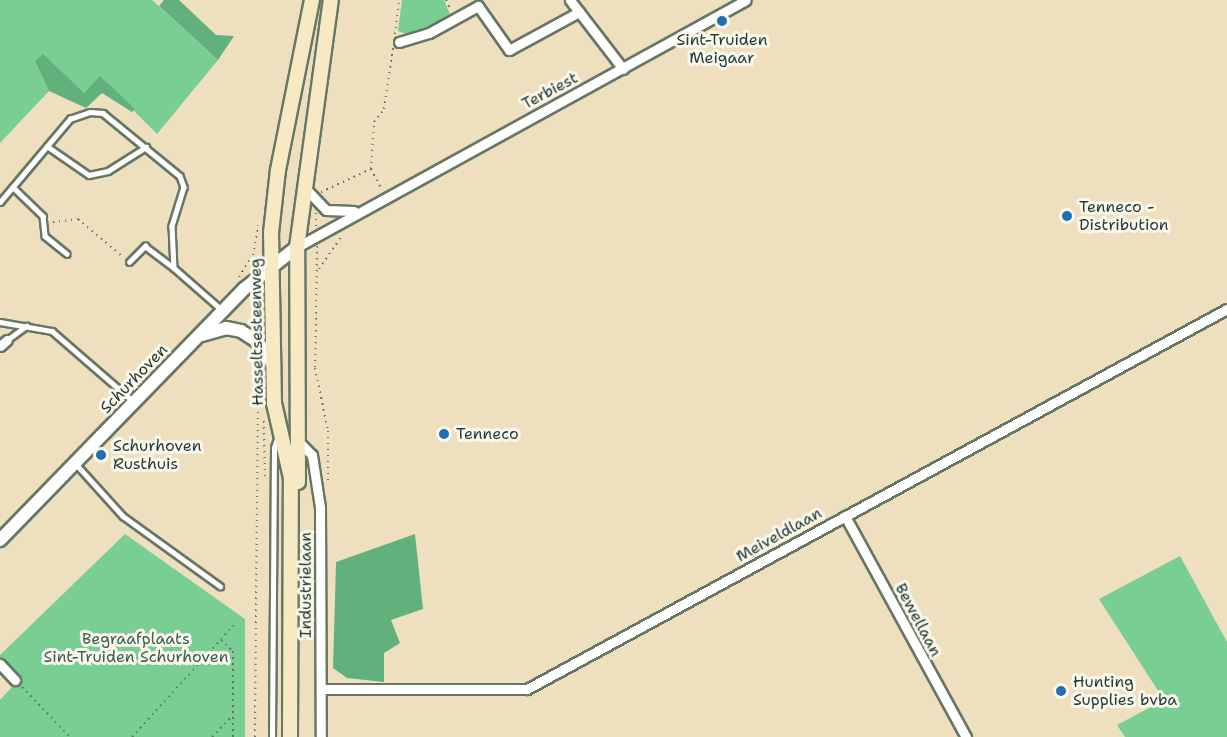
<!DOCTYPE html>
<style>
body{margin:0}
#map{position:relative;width:1227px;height:737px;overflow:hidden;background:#eee0bf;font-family:"Shantell Sans",sans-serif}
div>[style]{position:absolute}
.green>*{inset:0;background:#78ce93}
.forest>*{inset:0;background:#62b17d}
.path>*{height:2px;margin-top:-1px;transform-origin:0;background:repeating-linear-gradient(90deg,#677665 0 1.5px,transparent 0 6px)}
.roads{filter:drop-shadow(2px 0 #677665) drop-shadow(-2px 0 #677665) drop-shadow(0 2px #677665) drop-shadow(0 -2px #677665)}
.service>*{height:4.5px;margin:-2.25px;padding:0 2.25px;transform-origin:2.25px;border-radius:2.25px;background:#fff}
.minor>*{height:9px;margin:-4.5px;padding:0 4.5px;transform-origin:4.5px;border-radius:4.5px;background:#fff}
.tertiary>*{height:12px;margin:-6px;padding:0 6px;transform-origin:6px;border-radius:6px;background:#fff}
.secondary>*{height:14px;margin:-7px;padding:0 7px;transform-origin:7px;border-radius:7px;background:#f6e9c3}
.dots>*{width:16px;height:16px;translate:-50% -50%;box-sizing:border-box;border:3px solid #fbf7ec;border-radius:50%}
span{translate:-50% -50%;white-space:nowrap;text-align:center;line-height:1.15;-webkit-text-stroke:6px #fbf7ec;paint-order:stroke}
.poi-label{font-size:16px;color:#1f3d34}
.left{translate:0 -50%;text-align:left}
.street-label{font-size:16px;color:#1f3d34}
.park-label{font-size:16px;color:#35614c}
</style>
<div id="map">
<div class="green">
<i style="clip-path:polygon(0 0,152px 0,218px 60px,157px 134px,100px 77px,84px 93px,35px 61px,49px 91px,0 143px)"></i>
<i style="clip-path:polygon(402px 0,444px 0,451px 17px,429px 29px,406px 34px,398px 31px)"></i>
<i style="clip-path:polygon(125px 534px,245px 619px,245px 737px,0 737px,0 700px,15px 684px,0 669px,0 655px)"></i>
<i style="clip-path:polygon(1180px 556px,1227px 642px,1227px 737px,1125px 737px,1117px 725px,1164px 700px,1099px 599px)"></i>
</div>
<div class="forest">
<i style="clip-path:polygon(164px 0,179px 0,216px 35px,234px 36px,218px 60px,159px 6px)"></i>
<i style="clip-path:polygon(43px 54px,84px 93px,100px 76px,135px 109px,132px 112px,102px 93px,86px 108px,49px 91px,35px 61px)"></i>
<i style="clip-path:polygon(415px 534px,423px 609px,391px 620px,400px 643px,384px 653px,384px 682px,347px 678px,333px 668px,336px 562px)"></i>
</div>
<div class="path">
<i style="left:446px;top:0;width:12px;rotate:66deg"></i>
<i style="left:395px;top:34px;width:34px;rotate:-83deg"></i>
<i style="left:371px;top:169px;width:24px;rotate:62deg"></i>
<i style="left:321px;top:192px;width:55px;rotate:-24.7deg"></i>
<i style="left:371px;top:169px;width:47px;rotate:-86.3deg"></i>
<i style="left:374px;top:122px;width:16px;rotate:-52deg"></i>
<i style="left:384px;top:109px;width:62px;rotate:-81.6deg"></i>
<i style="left:316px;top:213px;width:13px;rotate:90deg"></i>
<i style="left:53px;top:222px;width:25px;rotate:-7deg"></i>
<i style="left:78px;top:219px;width:59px;rotate:40.2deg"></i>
<i style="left:317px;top:246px;width:122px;rotate:90.9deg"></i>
<i style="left:315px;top:368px;width:64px;rotate:78.3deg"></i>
<i style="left:328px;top:431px;width:50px;rotate:90deg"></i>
<i style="left:251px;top:267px;width:42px;rotate:-80.3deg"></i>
<i style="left:319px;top:269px;width:42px;rotate:-55.6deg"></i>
<i style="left:239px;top:277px;width:21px;rotate:-59deg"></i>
<i style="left:253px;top:326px;width:29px;rotate:-86deg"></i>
<i style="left:264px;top:421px;width:55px;rotate:89deg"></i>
<i style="left:221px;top:640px;width:16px;rotate:43deg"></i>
<i style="left:233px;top:651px;width:86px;rotate:90deg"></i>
<i style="left:22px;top:687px;width:69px;rotate:46.2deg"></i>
<i style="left:132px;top:737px;width:151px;rotate:-47.7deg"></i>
<i style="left:212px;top:737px;width:30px;rotate:-46deg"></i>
<i style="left:255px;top:737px;width:373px;rotate:-89.5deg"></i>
</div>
<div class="roads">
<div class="service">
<i style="left:47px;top:146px;width:51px;rotate:34.6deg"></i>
<i style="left:89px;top:175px;width:19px;rotate:-12deg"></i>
<i style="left:108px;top:171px;width:45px;rotate:-32.3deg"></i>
<i style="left:13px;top:187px;width:42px;rotate:44deg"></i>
<i style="left:43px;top:216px;width:20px;rotate:84deg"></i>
<i style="left:45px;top:236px;width:28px;rotate:39deg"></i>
<i style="left:0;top:202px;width:109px;rotate:-49.9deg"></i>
<i style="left:70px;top:119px;width:21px;rotate:-19deg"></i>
<i style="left:90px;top:112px;width:13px;rotate:4deg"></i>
<i style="left:103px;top:113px;width:99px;rotate:39.3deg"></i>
<i style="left:180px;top:176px;width:12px;rotate:70deg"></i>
<i style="left:184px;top:187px;width:41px;rotate:107.1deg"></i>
<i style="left:172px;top:226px;width:42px;rotate:87.3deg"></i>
<i style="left:174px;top:268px;width:62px;rotate:41.1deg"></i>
<i style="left:129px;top:262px;width:23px;rotate:-45deg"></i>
<i style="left:145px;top:246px;width:36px;rotate:37deg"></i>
<i style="left:0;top:322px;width:53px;rotate:9.8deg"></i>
<i style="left:52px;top:331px;width:108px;rotate:40.9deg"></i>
<i style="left:7px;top:340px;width:24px;rotate:-36deg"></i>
<i style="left:76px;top:464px;width:70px;rotate:47.9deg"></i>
<i style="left:123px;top:516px;width:120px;rotate:35.8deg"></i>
<i style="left:272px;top:737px;width:289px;rotate:-89.6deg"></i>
<i style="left:274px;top:448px;width:13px;rotate:-72deg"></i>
</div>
<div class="minor">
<i style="left:570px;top:0;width:87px;rotate:52.5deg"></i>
<i style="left:399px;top:42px;width:31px;rotate:-17deg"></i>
<i style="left:429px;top:33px;width:56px;rotate:-28.9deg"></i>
<i style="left:478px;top:6px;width:54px;rotate:54.8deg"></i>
<i style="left:509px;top:50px;width:80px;rotate:-28.5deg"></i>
<i style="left:304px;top:187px;width:32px;rotate:46deg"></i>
<i style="left:326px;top:210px;width:28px;rotate:2deg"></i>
<i style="left:297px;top:247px;width:512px;rotate:-28.82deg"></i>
<i style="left:0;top:346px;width:9px;rotate:-41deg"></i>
<i style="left:297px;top:440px;width:21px;rotate:45deg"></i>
<i style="left:312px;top:455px;width:53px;rotate:81.3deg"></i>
<i style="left:320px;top:507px;width:230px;rotate:89.8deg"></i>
<i style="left:845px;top:516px;width:252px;rotate:61.3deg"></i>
<i style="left:0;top:664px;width:22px;rotate:47deg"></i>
<i style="left:321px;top:689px;width:206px"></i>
<i style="left:527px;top:689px;width:796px;rotate:-28.5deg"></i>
</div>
<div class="tertiary">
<i style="left:202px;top:335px;width:25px;rotate:-16deg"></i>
<i style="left:226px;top:328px;width:15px;rotate:11deg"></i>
<i style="left:241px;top:331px;width:20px;rotate:33deg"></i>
<i style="left:258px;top:342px;width:29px;rotate:56deg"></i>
<i style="left:0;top:540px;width:350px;rotate:-45.8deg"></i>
<i style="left:244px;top:289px;width:68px;rotate:-38.4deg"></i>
</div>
<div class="secondary">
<i style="left:298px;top:482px;width:235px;rotate:-90.2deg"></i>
<i style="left:297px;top:247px;width:249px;rotate:-82.2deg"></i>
<i style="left:290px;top:737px;width:259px;rotate:-89.8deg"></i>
<i style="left:291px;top:478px;width:77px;rotate:-102.8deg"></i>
<i style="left:274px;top:403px;width:170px;rotate:-91deg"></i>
<i style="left:271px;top:233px;width:63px;rotate:-83.7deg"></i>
<i style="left:278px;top:170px;width:173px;rotate:-78.7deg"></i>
</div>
</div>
<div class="dots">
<i style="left:722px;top:21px;background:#1f6fb2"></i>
<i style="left:1067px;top:216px;background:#1f6fb2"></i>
<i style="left:444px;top:434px;background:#1f6fb2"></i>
<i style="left:101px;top:455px;background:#1f6fb2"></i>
<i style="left:1061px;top:691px;background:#1f6fb2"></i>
</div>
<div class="poi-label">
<span style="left:722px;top:49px">Sint-Truiden<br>Meigaar</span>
<span class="left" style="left:1079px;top:216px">Tenneco -<br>Distribution</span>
<span class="left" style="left:456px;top:434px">Tenneco</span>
<span class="left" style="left:113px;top:455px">Schurhoven<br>Rusthuis</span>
<span class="left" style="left:1073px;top:691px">Hunting<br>Supplies bvba</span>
</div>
<div class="street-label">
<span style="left:550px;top:91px;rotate:-28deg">Terbiest</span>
<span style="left:257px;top:332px;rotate:-91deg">Hasseltsesteenweg</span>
<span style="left:134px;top:379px;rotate:-46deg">Schurhoven</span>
<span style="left:779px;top:535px;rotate:-29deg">Meiveldlaan</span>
<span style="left:306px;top:585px;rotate:-90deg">Industrielaan</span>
<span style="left:918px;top:620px;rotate:62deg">Bewellaan</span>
</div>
<div class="park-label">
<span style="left:136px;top:648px">Begraafplaats<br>Sint-Truiden Schurhoven</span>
</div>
</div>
